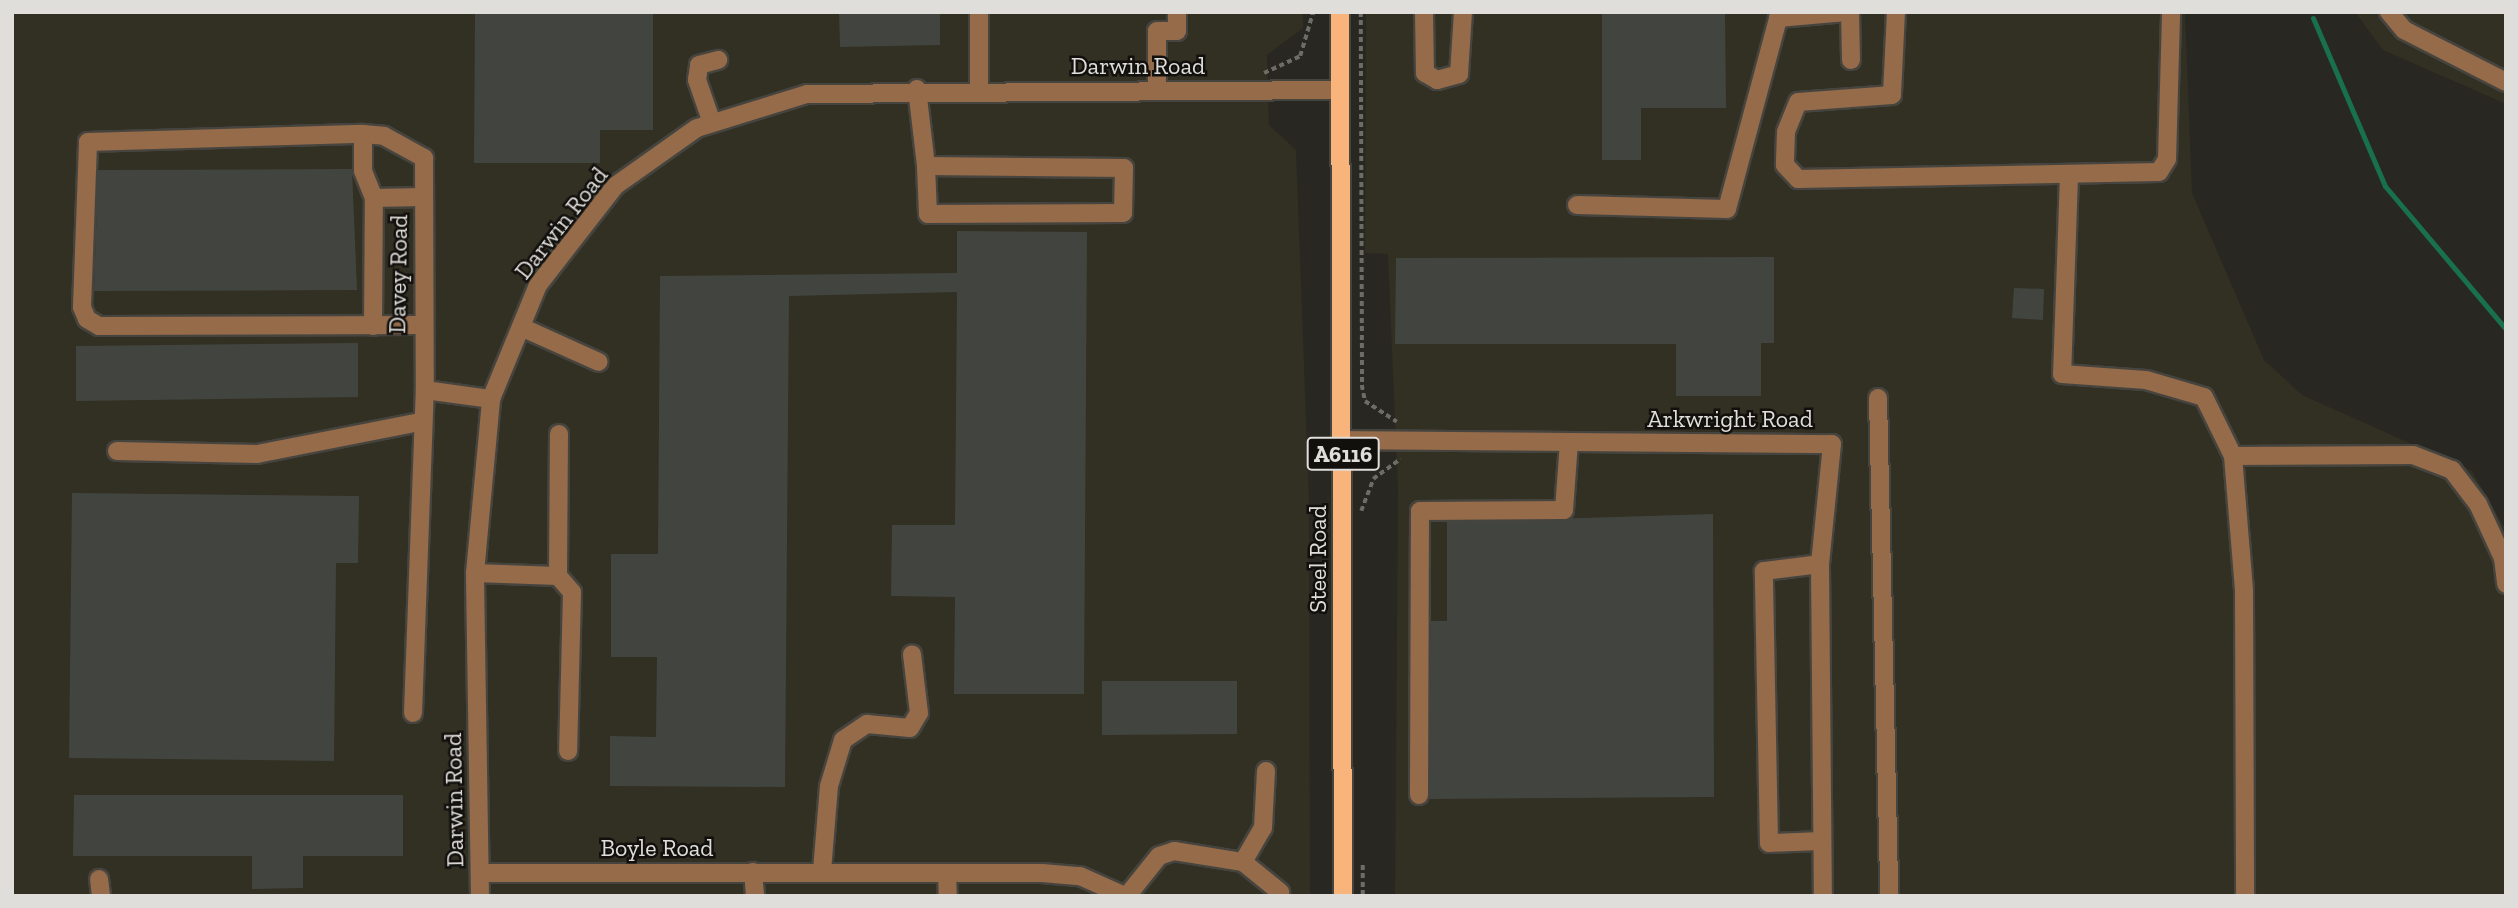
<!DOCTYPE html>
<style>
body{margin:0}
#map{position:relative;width:2518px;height:908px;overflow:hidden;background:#292721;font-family:"Zilla Slab",serif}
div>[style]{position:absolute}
.built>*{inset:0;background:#322f23}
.stream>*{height:5px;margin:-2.5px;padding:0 2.5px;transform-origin:2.5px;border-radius:2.5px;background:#18704d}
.building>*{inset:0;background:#42453f}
.path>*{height:3.5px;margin-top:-1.75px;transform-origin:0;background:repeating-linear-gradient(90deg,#6e6c67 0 5px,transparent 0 8.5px)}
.roads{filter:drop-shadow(2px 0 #46443f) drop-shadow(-2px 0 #46443f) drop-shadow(0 2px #46443f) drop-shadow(0 -2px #46443f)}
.minor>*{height:18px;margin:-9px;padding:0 9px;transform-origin:9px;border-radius:9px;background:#956b49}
.major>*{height:18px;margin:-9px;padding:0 9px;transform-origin:9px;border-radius:9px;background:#f9b47b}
span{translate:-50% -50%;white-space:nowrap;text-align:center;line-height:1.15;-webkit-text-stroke:5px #11100d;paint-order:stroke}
.shield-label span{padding:2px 5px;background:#11100d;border:2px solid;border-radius:5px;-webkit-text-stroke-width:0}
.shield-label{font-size:23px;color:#e0dedb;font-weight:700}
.street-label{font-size:24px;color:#e0dedb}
.frame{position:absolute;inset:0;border:14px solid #e0dedb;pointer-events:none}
</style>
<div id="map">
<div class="built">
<i style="clip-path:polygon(12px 12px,1303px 12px,1303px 28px,1267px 55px,1269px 125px,1296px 150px,1309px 499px,1310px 896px,12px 896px)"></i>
<i style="clip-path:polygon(1366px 12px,2185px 12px,2192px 193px,2264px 360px,2302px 395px,2472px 471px,2506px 530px,2506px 896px,1395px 896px,1398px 491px,1388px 254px,1365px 253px)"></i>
<i style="clip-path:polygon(2355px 12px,2506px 12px,2506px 104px,2383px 50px)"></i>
</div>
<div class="stream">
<i style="left:2313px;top:18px;width:183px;rotate:66.8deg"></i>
<i style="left:2385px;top:186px;width:187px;rotate:49.8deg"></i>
</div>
<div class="building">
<i style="clip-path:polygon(475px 12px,653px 12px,653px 130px,600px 130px,600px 163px,474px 163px)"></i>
<i style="clip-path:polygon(839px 12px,940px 12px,940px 45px,840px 47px)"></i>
<i style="clip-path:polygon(1602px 12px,1725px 12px,1726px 108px,1641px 108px,1641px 160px,1602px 160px)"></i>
<i style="clip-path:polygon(352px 169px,357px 290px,94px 291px,98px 170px)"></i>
<i style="clip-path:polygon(957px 231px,1087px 232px,1084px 694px,954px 694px,955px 597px,891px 596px,892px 525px,955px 525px,957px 292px,789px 296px,785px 787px,610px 786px,610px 736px,656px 737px,657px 657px,611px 657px,611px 554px,658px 554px,660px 276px,957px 273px)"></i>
<i style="clip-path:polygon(1774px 257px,1774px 343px,1761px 343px,1761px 396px,1676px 396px,1676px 344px,1395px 344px,1396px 258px)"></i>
<i style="clip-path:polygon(2014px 288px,2044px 289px,2043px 320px,2012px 318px)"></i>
<i style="clip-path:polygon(358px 343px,358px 397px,76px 401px,76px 346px)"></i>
<i style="clip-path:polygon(72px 493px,359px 496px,358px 563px,336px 563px,334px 761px,69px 758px)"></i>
<i style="clip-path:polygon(1713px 514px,1714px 797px,1429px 799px,1431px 621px,1447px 621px,1447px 522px)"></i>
<i style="clip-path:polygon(1102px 681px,1237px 681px,1237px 734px,1102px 735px)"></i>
<i style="clip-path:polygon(74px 795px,403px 795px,403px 856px,303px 856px,303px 888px,252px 889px,252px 856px,73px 856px)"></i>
</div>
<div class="path">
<i style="left:1361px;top:12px;width:373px;rotate:89.8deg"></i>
<i style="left:1362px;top:385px;width:16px;rotate:79deg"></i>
<i style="left:1365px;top:401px;width:38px;rotate:33deg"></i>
<i style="left:1264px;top:73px;width:40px;rotate:-25deg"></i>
<i style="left:1300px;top:56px;width:46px;rotate:-73.5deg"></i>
<i style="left:1361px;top:511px;width:34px;rotate:-69deg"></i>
<i style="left:1373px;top:479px;width:34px;rotate:-36deg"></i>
<i style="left:1363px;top:865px;width:31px;rotate:90deg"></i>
</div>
<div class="roads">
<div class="minor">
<i style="left:1424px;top:12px;width:61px;rotate:89.1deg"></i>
<i style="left:1425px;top:73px;width:14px;rotate:30deg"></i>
<i style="left:1437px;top:80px;width:23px;rotate:-15deg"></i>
<i style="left:1459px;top:74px;width:62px;rotate:-86.3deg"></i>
<i style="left:1850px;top:12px;width:48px;rotate:88.8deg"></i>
<i style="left:1896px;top:12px;width:83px;rotate:92.8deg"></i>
<i style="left:1892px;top:95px;width:94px;rotate:175.7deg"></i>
<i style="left:1798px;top:102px;width:32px;rotate:112deg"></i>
<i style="left:1786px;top:132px;width:33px;rotate:92deg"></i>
<i style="left:1785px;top:165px;width:19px;rotate:47deg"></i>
<i style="left:1798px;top:179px;width:361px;rotate:-1.1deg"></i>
<i style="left:2159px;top:172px;width:15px;rotate:-58deg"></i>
<i style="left:2167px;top:159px;width:147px;rotate:-88.4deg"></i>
<i style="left:2389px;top:12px;width:23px;rotate:50deg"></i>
<i style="left:2404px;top:30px;width:114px;rotate:27deg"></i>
<i style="left:917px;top:89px;width:78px;rotate:83.3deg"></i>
<i style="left:926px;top:166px;width:198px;rotate:0.6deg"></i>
<i style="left:1124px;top:168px;width:45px;rotate:91.3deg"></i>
<i style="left:1123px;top:213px;width:195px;rotate:179.7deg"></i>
<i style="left:928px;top:214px;width:48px;rotate:-92.4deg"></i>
<i style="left:1157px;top:90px;width:59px;rotate:-90deg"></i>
<i style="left:1157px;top:31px;width:20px"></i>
<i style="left:1177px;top:31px;width:19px;rotate:-90deg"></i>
<i style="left:979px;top:91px;width:79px;rotate:-90deg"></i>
<i style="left:712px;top:123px;width:46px;rotate:-109.2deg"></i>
<i style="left:697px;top:80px;width:15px;rotate:-82deg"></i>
<i style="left:699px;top:65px;width:20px;rotate:-15deg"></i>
<i style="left:363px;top:134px;width:37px;rotate:90deg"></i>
<i style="left:363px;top:171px;width:29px;rotate:68deg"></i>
<i style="left:2069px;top:176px;width:198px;rotate:92deg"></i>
<i style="left:2062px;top:374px;width:84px;rotate:4.1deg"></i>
<i style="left:2146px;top:380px;width:60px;rotate:16.3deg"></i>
<i style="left:2204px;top:397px;width:66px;rotate:63.8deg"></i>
<i style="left:2233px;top:456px;width:135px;rotate:85.3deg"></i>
<i style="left:2244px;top:591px;width:305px;rotate:89.8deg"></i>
<i style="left:1577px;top:205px;width:150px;rotate:1.5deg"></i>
<i style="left:1727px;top:209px;width:198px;rotate:-75deg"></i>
<i style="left:1778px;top:18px;width:68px;rotate:-5deg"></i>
<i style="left:421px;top:325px;width:322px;rotate:179.8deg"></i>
<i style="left:99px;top:326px;width:14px;rotate:-150deg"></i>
<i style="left:87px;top:319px;width:13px;rotate:-113deg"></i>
<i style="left:82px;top:307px;width:165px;rotate:-87.9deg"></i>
<i style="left:88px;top:142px;width:275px;rotate:-1.7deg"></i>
<i style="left:363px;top:134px;width:21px;rotate:5deg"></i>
<i style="left:384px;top:136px;width:46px;rotate:28.8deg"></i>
<i style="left:424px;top:158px;width:232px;rotate:89.8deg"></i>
<i style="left:425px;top:390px;width:67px;rotate:7.8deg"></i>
<i style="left:373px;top:326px;width:128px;rotate:-89.6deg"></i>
<i style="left:374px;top:198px;width:50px;rotate:-1.1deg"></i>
<i style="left:521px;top:327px;width:85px;rotate:24.2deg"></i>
<i style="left:1878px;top:398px;width:498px;rotate:88.7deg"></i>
<i style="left:1343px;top:440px;width:489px;rotate:0.5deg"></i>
<i style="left:1832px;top:444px;width:121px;rotate:95.7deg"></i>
<i style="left:1820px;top:564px;width:332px;rotate:89.5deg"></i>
<i style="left:117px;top:451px;width:140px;rotate:1.2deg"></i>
<i style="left:257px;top:454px;width:166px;rotate:-11.1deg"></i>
<i style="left:2233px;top:456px;width:180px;rotate:-0.3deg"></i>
<i style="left:2413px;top:455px;width:42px;rotate:21deg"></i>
<i style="left:2452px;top:470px;width:43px;rotate:52.6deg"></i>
<i style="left:2478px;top:504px;width:60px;rotate:65.2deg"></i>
<i style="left:2503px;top:558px;width:26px;rotate:83deg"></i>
<i style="left:475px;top:573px;width:83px;rotate:2.1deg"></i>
<i style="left:558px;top:576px;width:21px;rotate:49deg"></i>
<i style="left:572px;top:592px;width:159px;rotate:91.4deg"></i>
<i style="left:558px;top:576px;width:142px;rotate:-89.6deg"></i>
<i style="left:413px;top:713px;width:323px;rotate:-87.9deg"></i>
<i style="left:1419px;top:795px;width:284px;rotate:-89.8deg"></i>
<i style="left:1420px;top:511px;width:144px;rotate:-0.4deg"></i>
<i style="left:1564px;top:510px;width:68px;rotate:-85.8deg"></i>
<i style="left:1819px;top:841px;width:50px;rotate:177.7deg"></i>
<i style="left:1769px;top:843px;width:272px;rotate:-91.1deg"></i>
<i style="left:1764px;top:571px;width:56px;rotate:-7.1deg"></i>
<i style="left:1243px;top:862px;width:39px;rotate:-60deg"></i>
<i style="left:1263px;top:828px;width:57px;rotate:-87deg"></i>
<i style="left:822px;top:871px;width:85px;rotate:-85.3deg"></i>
<i style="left:829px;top:786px;width:48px;rotate:-73.1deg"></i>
<i style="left:843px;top:740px;width:29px;rotate:-34deg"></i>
<i style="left:867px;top:724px;width:43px;rotate:5.3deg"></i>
<i style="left:910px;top:728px;width:17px;rotate:-59deg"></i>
<i style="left:919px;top:713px;width:59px;rotate:-96.8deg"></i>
<i style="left:753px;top:872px;width:24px;rotate:85deg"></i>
<i style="left:480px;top:873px;width:562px"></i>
<i style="left:1042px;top:873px;width:38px;rotate:5deg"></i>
<i style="left:1080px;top:876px;width:49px;rotate:24deg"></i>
<i style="left:947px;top:873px;width:23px;rotate:88deg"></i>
<i style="left:99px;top:879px;width:17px;rotate:83deg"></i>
<i style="left:480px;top:896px;width:323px;rotate:-90.9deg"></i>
<i style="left:475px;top:573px;width:175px;rotate:-84.7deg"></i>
<i style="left:491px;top:399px;width:123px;rotate:-67.6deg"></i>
<i style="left:538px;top:285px;width:125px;rotate:-52.1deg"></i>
<i style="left:615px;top:186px;width:100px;rotate:-35.3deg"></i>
<i style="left:697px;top:128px;width:115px;rotate:-17.2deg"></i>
<i style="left:807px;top:94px;width:533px;rotate:-0.43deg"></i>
<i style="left:1127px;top:896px;width:51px;rotate:-51.3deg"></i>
<i style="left:1159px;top:856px;width:16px;rotate:-18deg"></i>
<i style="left:1174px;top:851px;width:70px;rotate:9.1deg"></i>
<i style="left:1243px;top:862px;width:48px;rotate:39deg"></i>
</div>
<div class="major">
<i style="left:1340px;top:12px;width:884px;rotate:89.81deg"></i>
</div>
</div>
<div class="shield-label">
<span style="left:1343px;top:454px">A6116</span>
</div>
<div class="street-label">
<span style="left:1138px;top:66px">Darwin Road</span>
<span style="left:561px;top:223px;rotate:-52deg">Darwin Road</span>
<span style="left:398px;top:274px;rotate:-89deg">Davey Road</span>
<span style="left:1730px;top:419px">Arkwright Road</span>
<span style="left:1318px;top:559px;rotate:-90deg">Steel Road</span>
<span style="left:454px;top:800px;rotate:-91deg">Darwin Road</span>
<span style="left:657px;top:848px">Boyle Road</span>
</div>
<div class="frame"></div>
</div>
